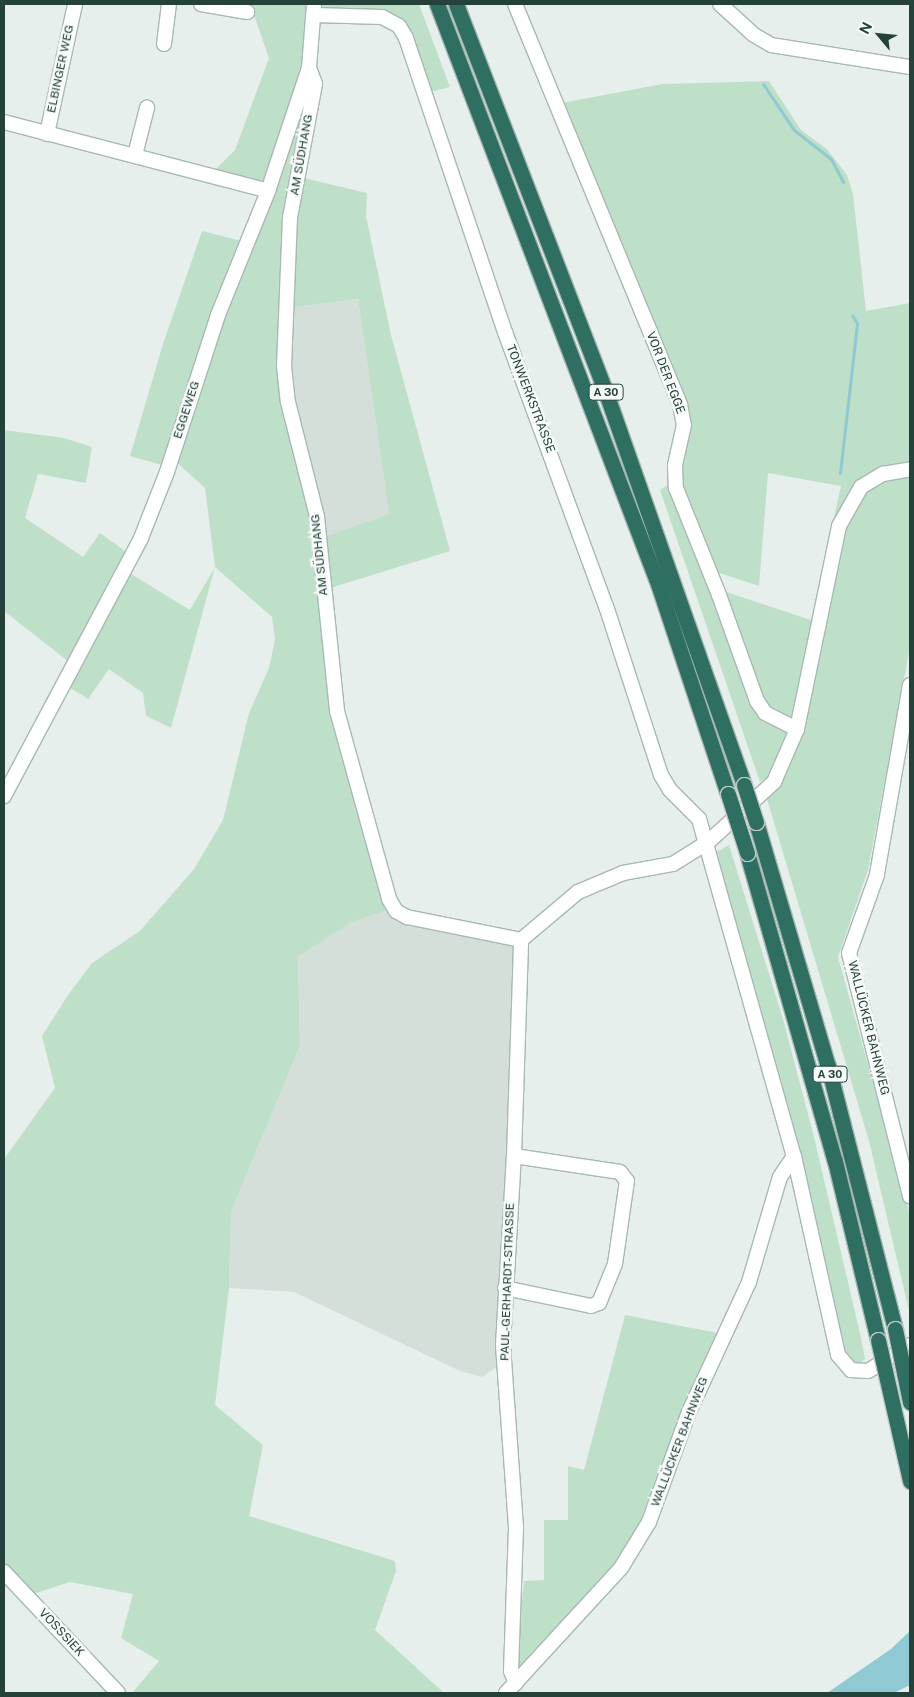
<!DOCTYPE html>
<meta charset="utf-8">
<style>
body{margin:0}
#map{position:relative;width:914px;height:1697px;overflow:hidden;background:#e6efeb;font-family:"Public Sans",sans-serif}
div>[style]{position:absolute}
.built>*{inset:0;background:#d4dfda}
.green>*{inset:0;background:#bfe0c8}
.water>*{inset:0;background:#8ec9d4}
.stream>*{height:3px;margin:-1.5px;padding:0 1.5px;transform-origin:1.5px;border-radius:1.5px;background:#8ec9d4}
.roads{filter:drop-shadow(1px 0 #a8b8b2) drop-shadow(-1px 0 #a8b8b2) drop-shadow(0 1px #a8b8b2) drop-shadow(0 -1px #a8b8b2)}
.minor>*{height:14px;margin:-7px;padding:0 7px;transform-origin:7px;border-radius:7px;background:#fff}
.highway>*{height:15px;margin:-7.5px;padding:0 7.5px;transform-origin:7.5px;border-radius:7.5px;background:#2f6f62}
.bridges{filter:drop-shadow(1px 0 #c2cac8) drop-shadow(-1px 0 #c2cac8) drop-shadow(0 1px #c2cac8) drop-shadow(0 -1px #c2cac8)}
.highway-bridge>*{height:15px;margin:-7.5px;padding:0 7.5px;transform-origin:7.5px;border-radius:7.5px;background:#2f6f62}
span{translate:-50% -50%;white-space:nowrap;text-align:center;line-height:1.15;-webkit-text-stroke:5px #f7fbf9;paint-order:stroke}
.shield-label span{padding:1px 4px;background:#f7fbf9;border:1px solid;border-radius:4px;-webkit-text-stroke-width:0}
.shield-label{font-size:11px;color:#24423a;font-weight:700}
.street-label{font-size:12px;color:#24423a}
.frame{position:absolute;inset:0;border:5px solid #24423a;pointer-events:none}
.north{position:absolute;left:854px;top:10px;width:50px;height:50px;-webkit-text-stroke:4px #f7fbf9;paint-order:stroke;rotate:298deg;font-size:14px;font-weight:700;line-height:20px;text-align:center;color:#24423a}
.north::after{content:'';display:block;margin:auto;width:18px;height:22px;background:#24423a;clip-path:polygon(50% 0,100% 100%,50% 72%,0 100%)}
</style>
<div id="map">
<div class="built">
<i style="clip-path:polygon(358px 299px,389px 514px,320px 538px,289px 401px,287px 308px)"></i>
<i style="clip-path:polygon(386px 911px,415px 926px,514px 946px,501px 1364px,482px 1377px,460px 1371px,294px 1292px,229px 1288px,231px 1212px,300px 1046px,298px 957px,352px 922px)"></i>
</div>
<div class="green">
<i style="clip-path:polygon(250px 4px,419px 4px,450px 87px,425px 93px,402px 24px,314px 16px,313px 82px,290px 217px,283px 367px,317px 518px,323px 590px,355px 785px,386px 911px,352px 922px,298px 957px,300px 1046px,231px 1212px,229px 1288px,215px 1405px,263px 1445px,249px 1516px,395px 1561px,396px 1571px,375px 1630px,444px 1693px,132px 1693px,159px 1661px,121px 1638px,133px 1594px,70px 1582px,30px 1595px,4px 1578px,4px 1159px,55px 1088px,42px 1036px,68px 995px,92px 963px,140px 931px,194px 869px,223px 820px,249px 713px,269px 668px,275px 639px,272px 617px,215px 567px,171px 728px,146px 716px,143px 693px,109px 669px,88px 699px,65px 685px,74px 666px,4px 611px,4px 430px,64px 438px,92px 447px,86px 483px,38px 474px,25px 518px,83px 557px,100px 533px,133px 557px,126px 571px,190px 610px,215px 567px,205px 488px,172px 458px,169px 467px,130px 456px,163px 344px,202px 231px,250px 243px,272px 187px,214px 171px,235px 150px,269px 58px)"></i>
<i style="clip-path:polygon(evenodd,769px 81px,801px 130px,827px 149px,847px 175px,853px 194px,866px 311px,910px 303px,910px 647px,868px 870px,838px 957px,910px 1215px,910px 1315px,869px 1141px,767px 799px,770px 796px,764px 779px,760px 782px,660px 490px,677px 479px,687px 426px,561px 103px,663px 84px,769px 81px,768px 473px,841px 486px,811px 620px,711px 587px,704px 568px,759px 586px,768px 473px)"></i>
<i style="clip-path:polygon(299px 177px,367px 193px,366px 216px,391px 335px,450px 551px,324px 590px,320px 538px,389px 514px,358px 299px,287px 308px)"></i>
<i style="clip-path:polygon(729px 845px,783px 1019px,815px 1141px,861px 1338px,865px 1359px,858px 1365px,846px 1361px,714px 853px)"></i>
<i style="clip-path:polygon(625px 1315px,723px 1334px,644px 1521px,621px 1561px,520px 1668px,516px 1664px,524px 1581px,544px 1580px,544px 1520px,568px 1520px,568px 1466px,584px 1470px)"></i>
</div>
<div class="water">
<i style="clip-path:polygon(910px 1631px,910px 1685px,894px 1693px,827px 1693px,891px 1649px)"></i>
</div>
<div class="stream">
<i style="left:763px;top:84px;width:55px;rotate:56deg"></i>
<i style="left:794px;top:130px;width:47px;rotate:38.1deg"></i>
<i style="left:831px;top:159px;width:26px;rotate:62deg"></i>
<i style="left:840px;top:473px;width:151px;rotate:-83.5deg"></i>
<i style="left:857px;top:323px;width:9px;rotate:-122deg"></i>
</div>
<div class="roads">
<div class="minor">
<i style="left:201px;top:4px;width:47px;rotate:9.9deg"></i>
<i style="left:515px;top:4px;width:434px;rotate:67.6deg"></i>
<i style="left:680px;top:405px;width:20px;rotate:79deg"></i>
<i style="left:684px;top:425px;width:41px;rotate:102.7deg"></i>
<i style="left:675px;top:465px;width:23px;rotate:88deg"></i>
<i style="left:676px;top:488px;width:115px;rotate:68.1deg"></i>
<i style="left:719px;top:595px;width:113px;rotate:70.3deg"></i>
<i style="left:757px;top:701px;width:14px;rotate:56deg"></i>
<i style="left:765px;top:713px;width:36px;rotate:27deg"></i>
<i style="left:720px;top:4px;width:46px;rotate:42.4deg"></i>
<i style="left:754px;top:35px;width:20px;rotate:30deg"></i>
<i style="left:771px;top:45px;width:141px;rotate:9deg"></i>
<i style="left:314px;top:15px;width:68px;rotate:1.7deg"></i>
<i style="left:382px;top:17px;width:19px;rotate:28deg"></i>
<i style="left:399px;top:26px;width:14px;rotate:60deg"></i>
<i style="left:406px;top:38px;width:310px;rotate:71.4deg"></i>
<i style="left:505px;top:332px;width:295px;rotate:69.8deg"></i>
<i style="left:607px;top:609px;width:175px;rotate:72deg"></i>
<i style="left:661px;top:775px;width:17px;rotate:59deg"></i>
<i style="left:670px;top:790px;width:41px;rotate:45deg"></i>
<i style="left:699px;top:819px;width:350px;rotate:74.3deg"></i>
<i style="left:794px;top:1156px;width:204px;rotate:77.5deg"></i>
<i style="left:838px;top:1355px;width:20px;rotate:49deg"></i>
<i style="left:851px;top:1370px;width:17px;rotate:3deg"></i>
<i style="left:868px;top:1371px;width:49px;rotate:-31.8deg"></i>
<i style="left:164px;top:44px;width:40px;rotate:-82.9deg"></i>
<i style="left:309px;top:68px;width:17px;rotate:69deg"></i>
<i style="left:315px;top:84px;width:135px;rotate:100.6deg"></i>
<i style="left:290px;top:217px;width:149px;rotate:92.3deg"></i>
<i style="left:284px;top:366px;width:36px;rotate:84deg"></i>
<i style="left:288px;top:402px;width:119px;rotate:75.8deg"></i>
<i style="left:317px;top:517px;width:195px;rotate:84.1deg"></i>
<i style="left:337px;top:711px;width:195px;rotate:74.5deg"></i>
<i style="left:389px;top:899px;width:14px;rotate:60deg"></i>
<i style="left:396px;top:911px;width:13px;rotate:29deg"></i>
<i style="left:407px;top:917px;width:116px;rotate:11.4deg"></i>
<i style="left:4px;top:122px;width:273px;rotate:14.6deg"></i>
<i style="left:47px;top:134px;width:133px;rotate:-77.8deg"></i>
<i style="left:135px;top:155px;width:49px;rotate:-75.7deg"></i>
<i style="left:910px;top:685px;width:193px;rotate:99.9deg"></i>
<i style="left:877px;top:875px;width:83px;rotate:109.7deg"></i>
<i style="left:849px;top:953px;width:251px;rotate:75.9deg"></i>
<i style="left:4px;top:796px;width:292px;rotate:-62deg"></i>
<i style="left:141px;top:538px;width:71px;rotate:-68.5deg"></i>
<i style="left:167px;top:472px;width:165px;rotate:-72deg"></i>
<i style="left:218px;top:315px;width:134px;rotate:-68deg"></i>
<i style="left:268px;top:191px;width:130px;rotate:-71.6deg"></i>
<i style="left:309px;top:68px;width:64px;rotate:-85.5deg"></i>
<i style="left:521px;top:940px;width:75px;rotate:-40.1deg"></i>
<i style="left:578px;top:892px;width:49px;rotate:-22.9deg"></i>
<i style="left:623px;top:873px;width:51px;rotate:-10.2deg"></i>
<i style="left:673px;top:864px;width:40px;rotate:-32deg"></i>
<i style="left:707px;top:843px;width:91px;rotate:-42.3deg"></i>
<i style="left:774px;top:782px;width:58px;rotate:-66.5deg"></i>
<i style="left:797px;top:729px;width:207px;rotate:-78.3deg"></i>
<i style="left:839px;top:526px;width:45px;rotate:-60.6deg"></i>
<i style="left:861px;top:487px;width:26px;rotate:-31deg"></i>
<i style="left:883px;top:474px;width:27px;rotate:-10deg"></i>
<i style="left:505px;top:1288px;width:88px;rotate:11.8deg"></i>
<i style="left:591px;top:1306px;width:9px;rotate:-21deg"></i>
<i style="left:599px;top:1303px;width:42px;rotate:-67.7deg"></i>
<i style="left:615px;top:1264px;width:84px;rotate:-81.8deg"></i>
<i style="left:627px;top:1181px;width:11px;rotate:-128deg"></i>
<i style="left:620px;top:1172px;width:107px;rotate:-171.4deg"></i>
<i style="left:4px;top:1572px;width:166px;rotate:46.7deg"></i>
<i style="left:516px;top:1683px;width:13px;rotate:-113deg"></i>
<i style="left:511px;top:1671px;width:144px;rotate:-88deg"></i>
<i style="left:516px;top:1527px;width:182px;rotate:-94.1deg"></i>
<i style="left:503px;top:1345px;width:189px;rotate:-86.7deg"></i>
<i style="left:514px;top:1156px;width:216px;rotate:-88.1deg"></i>
<i style="left:506px;top:1693px;width:170px;rotate:-47.4deg"></i>
<i style="left:621px;top:1568px;width:54px;rotate:-58.7deg"></i>
<i style="left:649px;top:1522px;width:117px;rotate:-70deg"></i>
<i style="left:689px;top:1412px;width:143px;rotate:-65.2deg"></i>
<i style="left:749px;top:1282px;width:109px;rotate:-73.6deg"></i>
<i style="left:780px;top:1177px;width:25px;rotate:-56deg"></i>
</div>
<div class="highway">
<i style="left:437px;top:4px;width:621px;rotate:69.14deg"></i>
<i style="left:658px;top:584px;width:221px;rotate:71.6deg"></i>
<i style="left:456px;top:4px;width:417px;rotate:68.9deg"></i>
<i style="left:606px;top:393px;width:416px;rotate:70.6deg"></i>
<i style="left:756px;top:822px;width:254px;rotate:73.6deg"></i>
<i style="left:828px;top:1066px;width:271px;rotate:75.7deg"></i>
<i style="left:747px;top:853px;width:320px;rotate:74.1deg"></i>
<i style="left:835px;top:1161px;width:184px;rotate:76.5deg"></i>
</div>
</div>
<div class="bridges">
<div class="highway-bridge">
<i style="left:744px;top:785px;width:39px;rotate:72deg"></i>
<i style="left:728px;top:794px;width:62px;rotate:72.1deg"></i>
<i style="left:895px;top:1329px;width:75px;rotate:78.4deg"></i>
<i style="left:878px;top:1340px;width:145px;rotate:77.2deg"></i>
</div>
</div>
<div class="shield-label">
<span style="left:606px;top:392px">A 30</span>
<span style="left:830px;top:1074px">A 30</span>
</div>
<div class="street-label">
<span style="left:61px;top:69px;rotate:-78deg">ELBINGER WEG</span>
<span style="left:302px;top:155px;rotate:-80deg">AM SÜDHANG</span>
<span style="left:665px;top:373px;rotate:69deg">VOR DER EGGE</span>
<span style="left:530px;top:399px;rotate:69deg">TONWERKSTRASSE</span>
<span style="left:187px;top:410px;rotate:-72deg">EGGEWEG</span>
<span style="left:320px;top:555px;rotate:-96deg">AM SÜDHANG</span>
<span style="left:868px;top:1028px;rotate:76deg">WALLÜCKER BAHNWEG</span>
<span style="left:508px;top:1282px;rotate:-88deg">PAUL-GERHARDT-STRASSE</span>
<span style="left:680px;top:1442px;rotate:-69deg">WALLÜCKER BAHNWEG</span>
<span style="left:61px;top:1633px;rotate:47deg">VOSSSIEK</span>
</div>
<div class="frame"></div>
<div class="north">N</div>
</div>
